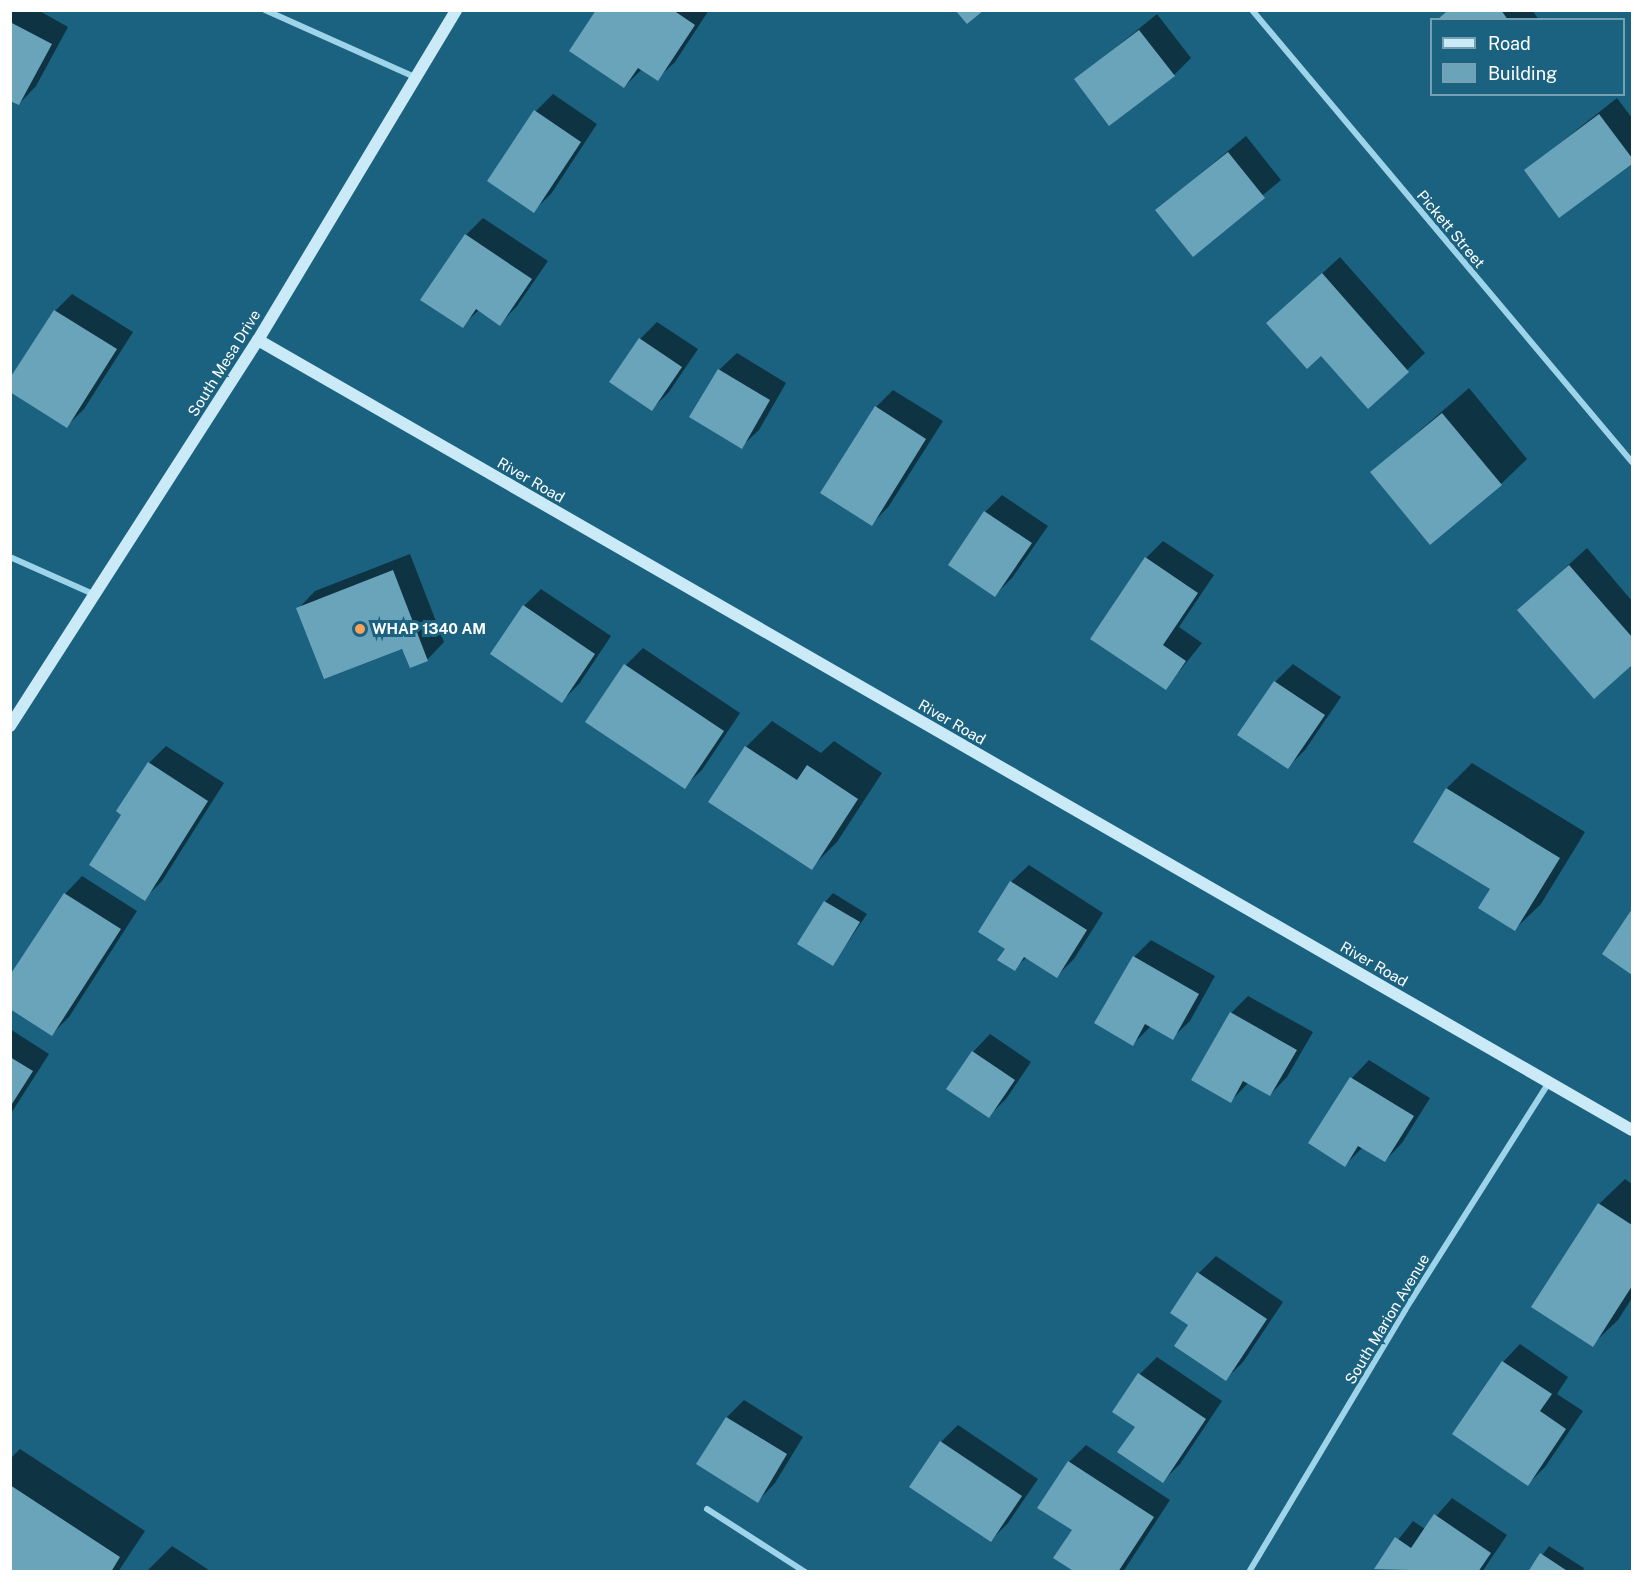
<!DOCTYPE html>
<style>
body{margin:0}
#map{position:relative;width:1643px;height:1582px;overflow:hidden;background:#1b6280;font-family:"Public Sans",sans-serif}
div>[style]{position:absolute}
.shadow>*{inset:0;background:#0007}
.building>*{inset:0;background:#6aa4bb}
.street>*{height:6px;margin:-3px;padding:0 3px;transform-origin:3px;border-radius:3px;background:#9ed4ea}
.secondary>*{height:12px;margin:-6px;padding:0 6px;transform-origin:6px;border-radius:6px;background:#caeaf7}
.dots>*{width:16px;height:16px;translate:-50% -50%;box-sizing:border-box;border:3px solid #1b6280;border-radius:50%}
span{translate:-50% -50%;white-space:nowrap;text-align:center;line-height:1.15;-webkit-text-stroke:6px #1b6280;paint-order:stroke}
.street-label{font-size:15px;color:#fff}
.poi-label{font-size:15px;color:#fff;font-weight:700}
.left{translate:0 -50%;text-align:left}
.frame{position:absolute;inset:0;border:12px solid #fff;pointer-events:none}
.legend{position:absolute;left:1430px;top:18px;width:195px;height:78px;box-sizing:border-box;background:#1b6280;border:2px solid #76a1b3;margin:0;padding:8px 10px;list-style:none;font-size:18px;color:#fff}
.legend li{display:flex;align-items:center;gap:12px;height:30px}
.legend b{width:30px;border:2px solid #76a1b3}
</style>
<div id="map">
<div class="shadow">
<i style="clip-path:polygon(10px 10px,38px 10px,68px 27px,36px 86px,19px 104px,10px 99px)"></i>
<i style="clip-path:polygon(598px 10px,709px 10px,675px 62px,657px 79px,642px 69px,624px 87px)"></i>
<i style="clip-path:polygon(1447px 10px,1532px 10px,1539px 20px,1438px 20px)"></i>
<i style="clip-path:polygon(1157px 14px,1191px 58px,1174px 75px,1076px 80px)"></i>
<i style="clip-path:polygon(553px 94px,597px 124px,551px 194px,533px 211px,536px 111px)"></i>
<i style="clip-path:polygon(1617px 98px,1632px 118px,1632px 162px,1560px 216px,1526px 170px)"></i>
<i style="clip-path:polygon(1246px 136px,1281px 180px,1193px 254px,1157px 210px)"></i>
<i style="clip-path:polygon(483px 218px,548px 261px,517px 306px,500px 324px,479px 310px,462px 326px,466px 235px)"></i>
<i style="clip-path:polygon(1340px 257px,1425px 353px,1368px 407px,1321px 354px,1268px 323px)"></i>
<i style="clip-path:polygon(72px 294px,133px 332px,84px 409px,67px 426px,55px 311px)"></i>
<i style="clip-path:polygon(657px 322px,698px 349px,669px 392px,652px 409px,640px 339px)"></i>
<i style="clip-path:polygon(737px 353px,786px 383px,759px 430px,741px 447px,691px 417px,719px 370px)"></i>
<i style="clip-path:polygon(1469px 388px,1527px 459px,1501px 484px,1372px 472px)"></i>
<i style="clip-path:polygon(893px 390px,943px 421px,889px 506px,872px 524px,876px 407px)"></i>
<i style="clip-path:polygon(1002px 495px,1048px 526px,1012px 578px,995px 595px,985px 512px)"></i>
<i style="clip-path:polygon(1163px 541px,1214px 575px,1179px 627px,1202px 643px,1166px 688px,1146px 558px)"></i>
<i style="clip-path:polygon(1587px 548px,1632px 601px,1632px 663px,1594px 697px,1519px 610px)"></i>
<i style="clip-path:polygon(410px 554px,444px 642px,427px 660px,298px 609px,315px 591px)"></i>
<i style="clip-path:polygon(541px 589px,611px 636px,579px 684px,562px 701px,524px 606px)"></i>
<i style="clip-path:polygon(643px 648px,740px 713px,702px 770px,684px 787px,626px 665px)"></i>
<i style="clip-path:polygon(1293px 664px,1341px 697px,1305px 750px,1288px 767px,1240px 735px,1275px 682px)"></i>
<i style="clip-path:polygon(772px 721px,821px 753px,834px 741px,882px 773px,837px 842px,811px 868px,711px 801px,746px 747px)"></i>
<i style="clip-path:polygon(166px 746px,224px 783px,162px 881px,144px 899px,123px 814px,149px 763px)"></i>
<i style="clip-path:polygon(1472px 763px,1585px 832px,1541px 904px,1515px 929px,1492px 889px,1415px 841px,1447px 788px)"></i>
<i style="clip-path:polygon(1029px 865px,1103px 913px,1074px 959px,1057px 976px,1027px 957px,1014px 969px,1007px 948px,1011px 882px)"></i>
<i style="clip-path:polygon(82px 876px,137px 911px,69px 1017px,52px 1034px,10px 978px,65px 894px)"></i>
<i style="clip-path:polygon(833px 893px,867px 914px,833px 964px,825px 902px)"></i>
<i style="clip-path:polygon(1632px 912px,1632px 973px,1604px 954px)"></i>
<i style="clip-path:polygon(1151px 940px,1215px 976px,1190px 1021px,1172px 1038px,1151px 1026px,1133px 1044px,1134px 957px)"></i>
<i style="clip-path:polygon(1248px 996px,1313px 1032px,1287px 1077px,1270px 1095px,1249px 1082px,1231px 1101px,1231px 1013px)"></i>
<i style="clip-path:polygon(10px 1029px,49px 1054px,10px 1115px)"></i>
<i style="clip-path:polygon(990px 1034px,1031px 1062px,1006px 1099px,989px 1116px,948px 1089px,973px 1052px)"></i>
<i style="clip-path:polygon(1369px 1060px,1430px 1098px,1402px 1143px,1385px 1161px,1363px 1147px,1345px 1165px,1310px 1143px,1352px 1078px)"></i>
<i style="clip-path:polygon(1625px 1179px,1632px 1184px,1632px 1298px,1618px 1320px,1592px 1345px,1599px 1204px)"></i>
<i style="clip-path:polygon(1216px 1256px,1283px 1302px,1243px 1362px,1226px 1379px,1199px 1273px)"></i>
<i style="clip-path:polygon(1520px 1344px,1568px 1377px,1557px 1394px,1583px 1411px,1545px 1467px,1528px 1484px,1454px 1434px,1503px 1362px)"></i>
<i style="clip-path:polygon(1157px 1357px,1222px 1401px,1180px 1464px,1163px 1481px,1137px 1426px,1140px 1374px)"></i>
<i style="clip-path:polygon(744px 1400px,803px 1437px,775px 1483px,758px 1501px,698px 1464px,727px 1417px)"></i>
<i style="clip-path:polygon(958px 1425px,1038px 1479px,1008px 1523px,991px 1540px,941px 1442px)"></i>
<i style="clip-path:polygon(1086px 1445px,1170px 1500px,1123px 1572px,1077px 1572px,1069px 1462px)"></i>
<i style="clip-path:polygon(20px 1449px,145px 1531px,118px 1572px,10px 1572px,10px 1459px)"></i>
<i style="clip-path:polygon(1452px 1498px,1507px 1535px,1482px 1572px,1376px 1568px,1413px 1521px,1425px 1529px)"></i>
<i style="clip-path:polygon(172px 1546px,212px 1572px,146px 1572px)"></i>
<i style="clip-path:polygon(1549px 1546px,1584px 1568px,1582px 1572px,1530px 1572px)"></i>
</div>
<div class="building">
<i style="clip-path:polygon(596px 10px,673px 10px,695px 25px,658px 81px,638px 68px,624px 88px,569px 51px)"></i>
<i style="clip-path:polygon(955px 10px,984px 10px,967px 24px)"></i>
<i style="clip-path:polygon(1448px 10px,1501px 10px,1508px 20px,1437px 20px)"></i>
<i style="clip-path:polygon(10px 22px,52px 44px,19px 105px,10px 101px)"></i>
<i style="clip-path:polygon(1139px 30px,1175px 76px,1109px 126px,1074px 79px)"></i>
<i style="clip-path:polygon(534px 110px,581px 142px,534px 213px,487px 181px)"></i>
<i style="clip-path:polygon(1599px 114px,1632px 158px,1632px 164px,1559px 218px,1524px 170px)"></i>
<i style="clip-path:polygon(1228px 152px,1265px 198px,1193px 257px,1155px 210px)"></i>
<i style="clip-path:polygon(465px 234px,532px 279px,500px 326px,476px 309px,463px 328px,420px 300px)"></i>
<i style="clip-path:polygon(1322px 273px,1409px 372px,1368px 409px,1321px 356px,1307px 369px,1266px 323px)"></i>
<i style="clip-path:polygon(54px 310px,117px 349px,67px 428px,10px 392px,10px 378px)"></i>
<i style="clip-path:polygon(639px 338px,682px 367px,652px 411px,609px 382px)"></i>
<i style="clip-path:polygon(718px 369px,770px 400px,742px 449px,689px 417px)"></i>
<i style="clip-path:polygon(875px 406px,926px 439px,872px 526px,820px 493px)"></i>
<i style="clip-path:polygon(1442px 413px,1502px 485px,1430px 545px,1370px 472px)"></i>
<i style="clip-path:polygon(984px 511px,1032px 543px,995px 597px,948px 565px)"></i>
<i style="clip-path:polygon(1145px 557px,1198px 593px,1163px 645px,1186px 661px,1166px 690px,1090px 639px)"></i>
<i style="clip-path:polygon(1569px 565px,1632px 637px,1632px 665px,1594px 699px,1517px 610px)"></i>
<i style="clip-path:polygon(393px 570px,428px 661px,410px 668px,402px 649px,324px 679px,296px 608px)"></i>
<i style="clip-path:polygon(523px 605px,595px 654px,562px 703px,490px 654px)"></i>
<i style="clip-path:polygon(624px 664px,724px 731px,685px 789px,585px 722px)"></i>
<i style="clip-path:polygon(1274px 681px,1325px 715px,1288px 769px,1237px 735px)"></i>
<i style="clip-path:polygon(745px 746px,797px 780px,807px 765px,858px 799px,812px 870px,708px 802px)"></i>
<i style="clip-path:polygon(148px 762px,208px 801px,145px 901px,89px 865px,121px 815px,116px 811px)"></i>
<i style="clip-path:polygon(1446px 788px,1560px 858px,1515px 931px,1478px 908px,1490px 889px,1413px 842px)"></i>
<i style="clip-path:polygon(1010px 881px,1087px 930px,1057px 978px,1024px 957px,1015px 971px,997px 960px,1005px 949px,978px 932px)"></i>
<i style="clip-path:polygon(64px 893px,121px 929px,52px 1036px,10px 1009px,10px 975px)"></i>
<i style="clip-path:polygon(824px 901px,860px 922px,833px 966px,797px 944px)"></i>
<i style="clip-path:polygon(1632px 909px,1632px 975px,1602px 954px)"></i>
<i style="clip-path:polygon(1133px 956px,1199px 994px,1173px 1040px,1145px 1024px,1133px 1046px,1094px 1023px)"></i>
<i style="clip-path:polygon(1230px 1012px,1297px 1050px,1270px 1096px,1243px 1081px,1231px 1103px,1191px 1080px)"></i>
<i style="clip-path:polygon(972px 1051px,1015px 1080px,989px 1118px,946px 1089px)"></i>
<i style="clip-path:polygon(10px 1057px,33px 1071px,10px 1107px)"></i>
<i style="clip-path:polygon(1350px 1077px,1414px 1116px,1385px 1162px,1358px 1146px,1345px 1167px,1308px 1143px)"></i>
<i style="clip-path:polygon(1598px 1203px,1632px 1225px,1632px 1286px,1593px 1347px,1531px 1307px)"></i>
<i style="clip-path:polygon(1197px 1272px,1267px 1319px,1226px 1381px,1174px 1346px,1188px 1325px,1170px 1313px)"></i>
<i style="clip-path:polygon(1502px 1361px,1552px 1394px,1540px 1411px,1566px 1429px,1528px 1486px,1452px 1434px)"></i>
<i style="clip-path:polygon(1138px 1373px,1206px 1419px,1163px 1483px,1117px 1452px,1135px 1427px,1112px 1412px)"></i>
<i style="clip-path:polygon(726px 1417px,787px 1454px,758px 1503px,696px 1464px)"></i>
<i style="clip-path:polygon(940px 1441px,1022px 1496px,991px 1542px,909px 1487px)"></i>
<i style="clip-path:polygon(1068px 1461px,1154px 1517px,1118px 1572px,1075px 1572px,1053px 1558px,1072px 1530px,1037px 1508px)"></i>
<i style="clip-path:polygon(10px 1485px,120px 1557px,111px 1572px,10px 1572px)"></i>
<i style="clip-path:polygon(1434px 1514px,1491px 1553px,1478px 1572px,1374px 1569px,1395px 1537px,1411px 1548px)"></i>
<i style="clip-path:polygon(1540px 1553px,1569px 1572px,1528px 1572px)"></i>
</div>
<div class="street">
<i style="left:265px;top:10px;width:164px;rotate:24.1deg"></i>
<i style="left:1252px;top:10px;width:591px;rotate:49.95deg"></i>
<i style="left:10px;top:557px;width:91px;rotate:24deg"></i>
<i style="left:707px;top:1509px;width:117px;rotate:32.7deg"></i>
<i style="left:1249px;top:1572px;width:305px;rotate:-59.2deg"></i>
<i style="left:1405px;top:1310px;width:270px;rotate:-57.7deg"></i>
</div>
<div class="secondary">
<i style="left:258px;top:340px;width:1585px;rotate:29.9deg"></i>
<i style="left:10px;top:726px;width:459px;rotate:-57.3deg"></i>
<i style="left:258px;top:340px;width:385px;rotate:-59deg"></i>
</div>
<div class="dots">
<i style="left:360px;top:629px;background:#fba25b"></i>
</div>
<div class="street-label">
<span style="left:1451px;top:229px;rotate:50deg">Pickett Street</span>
<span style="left:224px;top:363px;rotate:-58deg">South Mesa Drive</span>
<span style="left:531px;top:480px;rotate:30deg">River Road</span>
<span style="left:952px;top:722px;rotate:30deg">River Road</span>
<span style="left:1374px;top:964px;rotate:30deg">River Road</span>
<span style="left:1387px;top:1319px;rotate:-59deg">South Marion Avenue</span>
</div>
<div class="poi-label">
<span class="left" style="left:372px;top:629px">WHAP 1340 AM</span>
</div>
<div class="frame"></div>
<ul class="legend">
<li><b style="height:8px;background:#caeaf7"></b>Road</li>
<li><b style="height:16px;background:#6aa4bb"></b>Building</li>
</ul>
</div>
